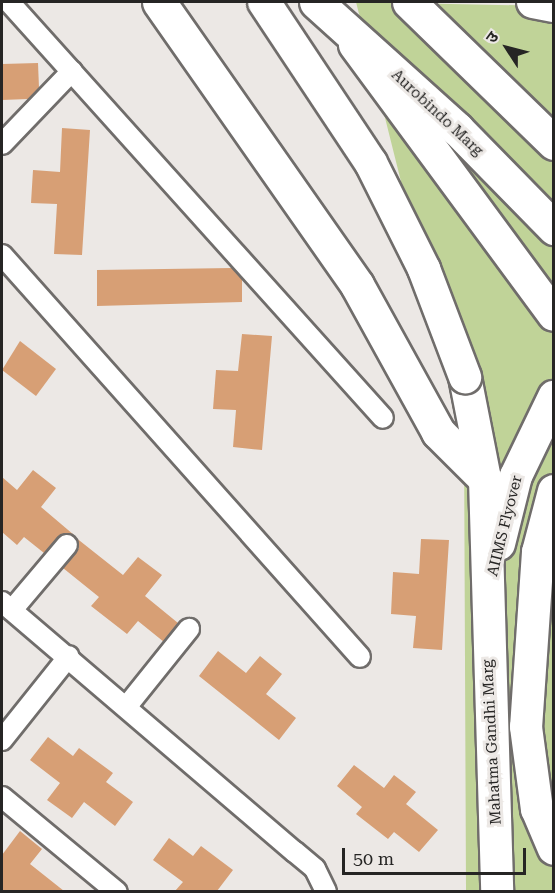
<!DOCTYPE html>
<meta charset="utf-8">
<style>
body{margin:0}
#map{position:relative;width:555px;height:893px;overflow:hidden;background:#ece8e5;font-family:"Roboto Serif","Noto Sans Devanagari",serif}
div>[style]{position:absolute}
.green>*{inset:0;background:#c0d398}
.building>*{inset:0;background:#d79f75}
.roads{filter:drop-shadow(2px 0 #706d6b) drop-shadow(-2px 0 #706d6b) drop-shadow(0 2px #706d6b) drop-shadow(0 -2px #706d6b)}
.minor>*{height:20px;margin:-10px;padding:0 10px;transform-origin:10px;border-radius:10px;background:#fff}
.primary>*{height:32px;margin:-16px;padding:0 16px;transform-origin:16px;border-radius:16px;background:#fff}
.trunk>*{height:33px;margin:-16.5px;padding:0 16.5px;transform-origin:16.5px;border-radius:16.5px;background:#fff}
.bridges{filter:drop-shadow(2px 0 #706d6b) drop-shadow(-2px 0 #706d6b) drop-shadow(0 2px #706d6b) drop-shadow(0 -2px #706d6b)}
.primary-bridge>*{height:32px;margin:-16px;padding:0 16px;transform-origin:16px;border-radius:16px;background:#fff}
span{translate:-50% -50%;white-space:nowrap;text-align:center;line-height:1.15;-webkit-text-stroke:6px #ece8e5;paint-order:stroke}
.street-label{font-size:15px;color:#262524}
.frame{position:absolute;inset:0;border:3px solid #262524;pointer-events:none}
.north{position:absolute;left:477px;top:18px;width:60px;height:60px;-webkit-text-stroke:4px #ece8e5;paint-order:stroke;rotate:306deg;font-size:16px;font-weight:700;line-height:24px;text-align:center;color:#262524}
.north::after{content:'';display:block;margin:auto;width:21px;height:27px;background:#262524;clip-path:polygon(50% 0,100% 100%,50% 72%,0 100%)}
.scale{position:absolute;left:342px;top:848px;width:184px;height:27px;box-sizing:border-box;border:3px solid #262524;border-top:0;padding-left:8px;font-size:18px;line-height:21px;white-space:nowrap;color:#262524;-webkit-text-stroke:4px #ece8e5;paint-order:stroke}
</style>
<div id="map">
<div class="green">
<i style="clip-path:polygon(356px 2px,553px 6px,553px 891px,466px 891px,464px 433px)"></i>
</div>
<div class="building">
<i style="clip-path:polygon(38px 63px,39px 88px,28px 99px,2px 100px,2px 64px)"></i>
<i style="clip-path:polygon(62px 128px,90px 130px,82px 255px,54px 254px,57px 204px,31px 203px,33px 170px,60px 172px)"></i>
<i style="clip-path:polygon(232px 268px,242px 279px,242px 302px,97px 306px,97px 270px)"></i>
<i style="clip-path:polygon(242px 334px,272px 336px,262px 450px,233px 447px,236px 410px,213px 409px,216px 370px,238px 371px)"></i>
<i style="clip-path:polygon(20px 341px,56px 369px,36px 396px,2px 370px)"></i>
<i style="clip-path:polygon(33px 470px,56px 488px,41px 507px,74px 535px,62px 534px,44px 553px,24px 537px,17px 545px,2px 532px,2px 477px,17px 490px)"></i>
<i style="clip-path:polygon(75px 537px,123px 575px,138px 557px,162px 575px,145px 596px,178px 623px,164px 642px,138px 621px,127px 634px,91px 606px,99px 597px,63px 568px,79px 548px)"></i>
<i style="clip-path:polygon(421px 539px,449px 540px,442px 650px,413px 648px,416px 616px,391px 614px,393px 572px,419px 574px)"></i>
<i style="clip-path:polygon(218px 651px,246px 673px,260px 656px,282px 674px,266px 694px,296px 718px,279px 740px,199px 676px)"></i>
<i style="clip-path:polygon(48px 737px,73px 756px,79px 748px,113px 773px,106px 782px,133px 802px,115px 826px,84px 802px,72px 818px,47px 800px,60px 783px,30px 760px)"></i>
<i style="clip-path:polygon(354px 765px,384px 788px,394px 775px,416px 792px,406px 804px,438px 830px,419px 852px,394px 832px,388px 839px,356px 814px,362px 807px,337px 786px)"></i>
<i style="clip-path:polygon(20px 831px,42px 849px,30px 864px,64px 891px,2px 891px,2px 855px)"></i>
<i style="clip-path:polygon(169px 838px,193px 856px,201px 846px,233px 870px,217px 891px,175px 891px,183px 882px,153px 860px)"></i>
</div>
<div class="roads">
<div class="minor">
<i style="left:9px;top:2px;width:559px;rotate:48.04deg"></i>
<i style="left:2px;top:144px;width:101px;rotate:-46.2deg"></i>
<i style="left:2px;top:255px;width:538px;rotate:48.31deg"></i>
<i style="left:2px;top:602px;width:385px;rotate:40.5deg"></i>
<i style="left:295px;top:852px;width:26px;rotate:40deg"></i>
<i style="left:315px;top:869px;width:25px;rotate:64deg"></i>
<i style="left:12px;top:610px;width:85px;rotate:-49.8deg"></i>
<i style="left:127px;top:706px;width:99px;rotate:-51.2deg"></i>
<i style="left:2px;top:740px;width:107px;rotate:-51.4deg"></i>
<i style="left:2px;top:797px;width:149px;rotate:39.6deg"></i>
</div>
<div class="primary">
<i style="left:533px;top:2px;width:21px;rotate:11deg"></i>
<i style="left:355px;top:45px;width:335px;rotate:53.6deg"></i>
<i style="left:465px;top:377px;width:104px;rotate:78.9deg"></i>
<i style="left:485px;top:479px;width:413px;rotate:88.3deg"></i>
<i style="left:554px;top:491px;width:63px;rotate:104.7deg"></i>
<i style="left:538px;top:552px;width:175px;rotate:93.9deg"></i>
<i style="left:526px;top:727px;width:83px;rotate:82.4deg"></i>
<i style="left:537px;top:809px;width:43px;rotate:67deg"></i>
<i style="left:499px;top:544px;width:70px;rotate:-76deg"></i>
<i style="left:516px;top:476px;width:88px;rotate:-64.3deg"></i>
</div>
<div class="trunk">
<i style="left:159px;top:2px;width:345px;rotate:55deg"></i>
<i style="left:357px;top:285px;width:168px;rotate:61.1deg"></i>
<i style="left:438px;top:432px;width:66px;rotate:45deg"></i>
<i style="left:316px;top:2px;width:190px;rotate:42deg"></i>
<i style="left:457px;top:129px;width:139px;rotate:45.6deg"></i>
<i style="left:409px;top:2px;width:202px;rotate:44.2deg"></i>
</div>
</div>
<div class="bridges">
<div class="primary-bridge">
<i style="left:264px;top:2px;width:193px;rotate:56.4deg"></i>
<i style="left:371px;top:163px;width:119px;rotate:63.4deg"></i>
<i style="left:424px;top:269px;width:116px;rotate:69.2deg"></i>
</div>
</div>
<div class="street-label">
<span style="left:437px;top:113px;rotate:43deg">Aurobindo Marg</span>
<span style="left:505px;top:526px;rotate:-76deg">AIIMS Flyover</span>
<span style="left:492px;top:742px;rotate:-93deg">Mahatma Gandhi Marg</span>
</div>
<div class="frame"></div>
<div class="north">उ</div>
<div class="scale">50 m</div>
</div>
